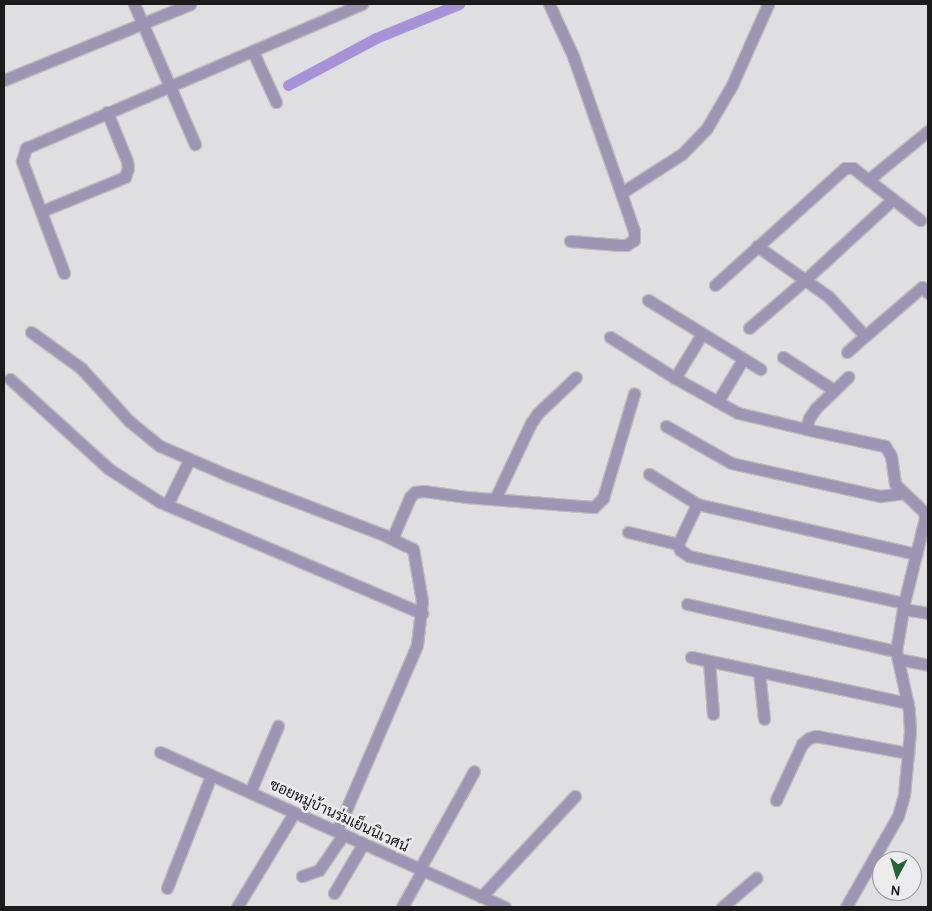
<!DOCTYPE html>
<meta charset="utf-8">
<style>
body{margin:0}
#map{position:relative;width:932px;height:911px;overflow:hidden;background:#dfdee1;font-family:Karla,Sarabun,sans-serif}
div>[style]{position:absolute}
.canal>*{height:11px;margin:-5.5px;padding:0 5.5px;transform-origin:5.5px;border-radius:5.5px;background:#a792d8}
.roads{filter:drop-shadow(1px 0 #bcbbbe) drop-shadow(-1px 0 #bcbbbe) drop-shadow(0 1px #bcbbbe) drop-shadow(0 -1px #bcbbbe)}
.minor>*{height:11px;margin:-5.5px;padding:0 5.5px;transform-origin:5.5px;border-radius:5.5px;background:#9d95b4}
span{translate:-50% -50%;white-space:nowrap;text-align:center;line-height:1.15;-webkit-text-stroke:5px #ecebee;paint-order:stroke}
.street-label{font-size:15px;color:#1b1b1c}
.frame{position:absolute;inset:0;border:5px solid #1b1b1c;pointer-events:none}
.north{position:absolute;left:872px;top:851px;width:50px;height:50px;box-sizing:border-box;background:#ecebee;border:1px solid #98989a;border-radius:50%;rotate:186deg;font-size:14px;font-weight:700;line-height:20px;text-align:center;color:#1b1b1c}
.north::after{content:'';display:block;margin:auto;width:18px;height:22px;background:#246631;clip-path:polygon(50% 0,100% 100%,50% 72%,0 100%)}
</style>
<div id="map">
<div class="canal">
<i style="left:288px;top:85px;width:100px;rotate:-28.1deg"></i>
<i style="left:376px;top:38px;width:90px;rotate:-22.3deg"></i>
</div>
<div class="roads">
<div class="minor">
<i style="left:134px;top:4px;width:153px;rotate:66.5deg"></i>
<i style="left:549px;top:4px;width:57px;rotate:65.2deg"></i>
<i style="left:573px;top:56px;width:145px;rotate:70.7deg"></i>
<i style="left:253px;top:52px;width:55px;rotate:65.3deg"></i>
<i style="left:4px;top:80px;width:201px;rotate:-22.2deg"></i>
<i style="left:868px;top:180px;width:77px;rotate:-39.2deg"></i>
<i style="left:42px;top:211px;width:90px;rotate:-22.3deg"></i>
<i style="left:125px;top:177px;width:9px;rotate:-72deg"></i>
<i style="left:128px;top:168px;width:7px;rotate:-98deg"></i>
<i style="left:127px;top:161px;width:53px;rotate:-112.2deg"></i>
<i style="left:570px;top:241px;width:50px;rotate:4.6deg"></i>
<i style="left:620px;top:245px;width:6px"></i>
<i style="left:626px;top:245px;width:9px;rotate:-32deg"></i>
<i style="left:634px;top:240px;width:9px;rotate:-90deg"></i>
<i style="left:634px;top:231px;width:40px;rotate:-108.9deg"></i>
<i style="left:621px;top:193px;width:72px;rotate:-32.6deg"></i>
<i style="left:682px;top:154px;width:36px;rotate:-46deg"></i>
<i style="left:707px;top:128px;width:50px;rotate:-59.8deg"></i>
<i style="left:732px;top:85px;width:89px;rotate:-66deg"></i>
<i style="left:757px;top:246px;width:87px;rotate:35.2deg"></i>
<i style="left:828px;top:296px;width:54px;rotate:47.2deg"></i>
<i style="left:865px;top:336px;width:75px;rotate:-40.7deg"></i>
<i style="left:922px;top:287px;width:8px;rotate:45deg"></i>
<i style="left:64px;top:273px;width:120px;rotate:-110.6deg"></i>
<i style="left:22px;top:161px;width:14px;rotate:-73deg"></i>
<i style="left:26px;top:148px;width:366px;rotate:-23.2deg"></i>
<i style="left:715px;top:285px;width:175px;rotate:-42deg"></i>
<i style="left:845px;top:168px;width:8px"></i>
<i style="left:853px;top:168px;width:85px;rotate:37.8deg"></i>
<i style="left:648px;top:300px;width:132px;rotate:31.6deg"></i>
<i style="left:749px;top:328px;width:75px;rotate:-40.7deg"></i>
<i style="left:806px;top:279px;width:118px;rotate:-42.6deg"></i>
<i style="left:31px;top:332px;width:62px;rotate:35.8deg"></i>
<i style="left:81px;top:368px;width:72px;rotate:47.8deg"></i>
<i style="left:129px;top:421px;width:40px;rotate:39deg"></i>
<i style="left:160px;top:446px;width:73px;rotate:23.4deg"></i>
<i style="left:227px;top:475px;width:168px;rotate:20.9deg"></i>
<i style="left:384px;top:535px;width:32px;rotate:26deg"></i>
<i style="left:413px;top:549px;width:53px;rotate:80.2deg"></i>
<i style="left:422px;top:601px;width:44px;rotate:96.5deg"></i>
<i style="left:417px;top:645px;width:202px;rotate:113.3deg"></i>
<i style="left:702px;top:334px;width:52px;rotate:121.5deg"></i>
<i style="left:675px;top:378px;width:72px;rotate:29.1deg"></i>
<i style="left:738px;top:413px;width:70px;rotate:13.2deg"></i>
<i style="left:610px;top:337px;width:77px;rotate:32.2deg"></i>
<i style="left:847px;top:352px;width:24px;rotate:-42deg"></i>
<i style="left:783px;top:357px;width:61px;rotate:32.9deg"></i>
<i style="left:10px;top:379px;width:134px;rotate:42.3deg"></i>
<i style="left:109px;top:469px;width:61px;rotate:32.9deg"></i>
<i style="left:160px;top:502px;width:285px;rotate:23deg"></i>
<i style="left:718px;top:401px;width:49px;rotate:-59.2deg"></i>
<i style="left:666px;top:426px;width:75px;rotate:29.6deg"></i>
<i style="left:731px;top:463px;width:153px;rotate:12.5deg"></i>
<i style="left:880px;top:496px;width:23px;rotate:-7deg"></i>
<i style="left:649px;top:474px;width:57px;rotate:32deg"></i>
<i style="left:495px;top:499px;width:84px;rotate:-64.7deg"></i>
<i style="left:531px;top:423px;width:12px;rotate:-55deg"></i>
<i style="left:538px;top:413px;width:52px;rotate:-43.5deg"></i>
<i style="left:167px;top:505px;width:50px;rotate:-63.9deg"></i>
<i style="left:628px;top:532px;width:51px;rotate:13.5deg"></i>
<i style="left:392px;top:539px;width:46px;rotate:-66.8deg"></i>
<i style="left:410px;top:497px;width:7px;rotate:-45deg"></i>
<i style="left:415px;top:492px;width:9px;rotate:-6deg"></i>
<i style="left:424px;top:491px;width:42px;rotate:8.1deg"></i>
<i style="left:466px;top:497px;width:128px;rotate:4.5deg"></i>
<i style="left:594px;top:507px;width:13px;rotate:-45deg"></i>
<i style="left:603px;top:498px;width:109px;rotate:-73.4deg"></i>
<i style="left:904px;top:603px;width:220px;rotate:-167.7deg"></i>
<i style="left:689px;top:556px;width:11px;rotate:-146deg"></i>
<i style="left:680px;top:550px;width:6px;rotate:-108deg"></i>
<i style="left:678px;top:544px;width:44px;rotate:-64.6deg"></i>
<i style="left:697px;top:504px;width:225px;rotate:12.9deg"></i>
<i style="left:687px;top:604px;width:214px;rotate:12.7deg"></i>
<i style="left:903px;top:609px;width:25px;rotate:9deg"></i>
<i style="left:691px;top:657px;width:222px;rotate:12deg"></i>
<i style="left:898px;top:659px;width:31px;rotate:11deg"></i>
<i style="left:709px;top:661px;width:53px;rotate:85.7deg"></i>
<i style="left:759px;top:672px;width:47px;rotate:83.9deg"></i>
<i style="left:160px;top:752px;width:378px;rotate:24.2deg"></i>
<i style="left:250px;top:792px;width:72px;rotate:-67deg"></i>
<i style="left:776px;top:800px;width:62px;rotate:-65.1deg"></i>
<i style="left:802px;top:744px;width:9px;rotate:-41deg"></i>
<i style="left:809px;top:738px;width:7px;rotate:-16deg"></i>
<i style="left:816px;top:736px;width:94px;rotate:10.5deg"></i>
<i style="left:419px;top:870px;width:113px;rotate:-60.9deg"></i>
<i style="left:302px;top:876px;width:18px;rotate:-19deg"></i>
<i style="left:319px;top:870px;width:42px;rotate:-55.6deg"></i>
<i style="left:167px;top:888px;width:120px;rotate:-68.6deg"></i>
<i style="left:334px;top:893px;width:57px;rotate:-59.4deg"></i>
<i style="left:481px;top:897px;width:138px;rotate:-47.1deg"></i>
<i style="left:237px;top:907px;width:110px;rotate:-58.8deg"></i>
<i style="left:402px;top:907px;width:41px;rotate:-60.9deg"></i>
<i style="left:722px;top:907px;width:45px;rotate:-40.5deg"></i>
<i style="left:846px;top:907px;width:105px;rotate:-60.3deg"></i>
<i style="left:898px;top:816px;width:22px;rotate:-74deg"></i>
<i style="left:904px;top:795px;width:63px;rotate:-84.6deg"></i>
<i style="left:910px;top:732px;width:22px;rotate:-93deg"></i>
<i style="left:909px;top:710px;width:60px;rotate:-102.4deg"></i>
<i style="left:896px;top:651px;width:49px;rotate:-80.5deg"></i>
<i style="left:904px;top:603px;width:88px;rotate:-76.1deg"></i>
<i style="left:925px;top:518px;width:6px;rotate:-99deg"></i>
<i style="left:924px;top:512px;width:40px;rotate:-136deg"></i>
<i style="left:895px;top:484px;width:28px;rotate:-98deg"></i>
<i style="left:891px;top:456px;width:12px;rotate:-121deg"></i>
<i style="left:885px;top:446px;width:81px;rotate:-167.9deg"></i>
<i style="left:806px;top:429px;width:11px;rotate:-75deg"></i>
<i style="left:809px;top:418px;width:12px;rotate:-55deg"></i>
<i style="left:816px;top:408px;width:45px;rotate:-44.1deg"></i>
</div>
</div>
<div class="street-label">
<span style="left:339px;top:816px;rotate:25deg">ซอยหมู่บ้านร่มเย็นนิเวศน์</span>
</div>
<div class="frame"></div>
<div class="north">N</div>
</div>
